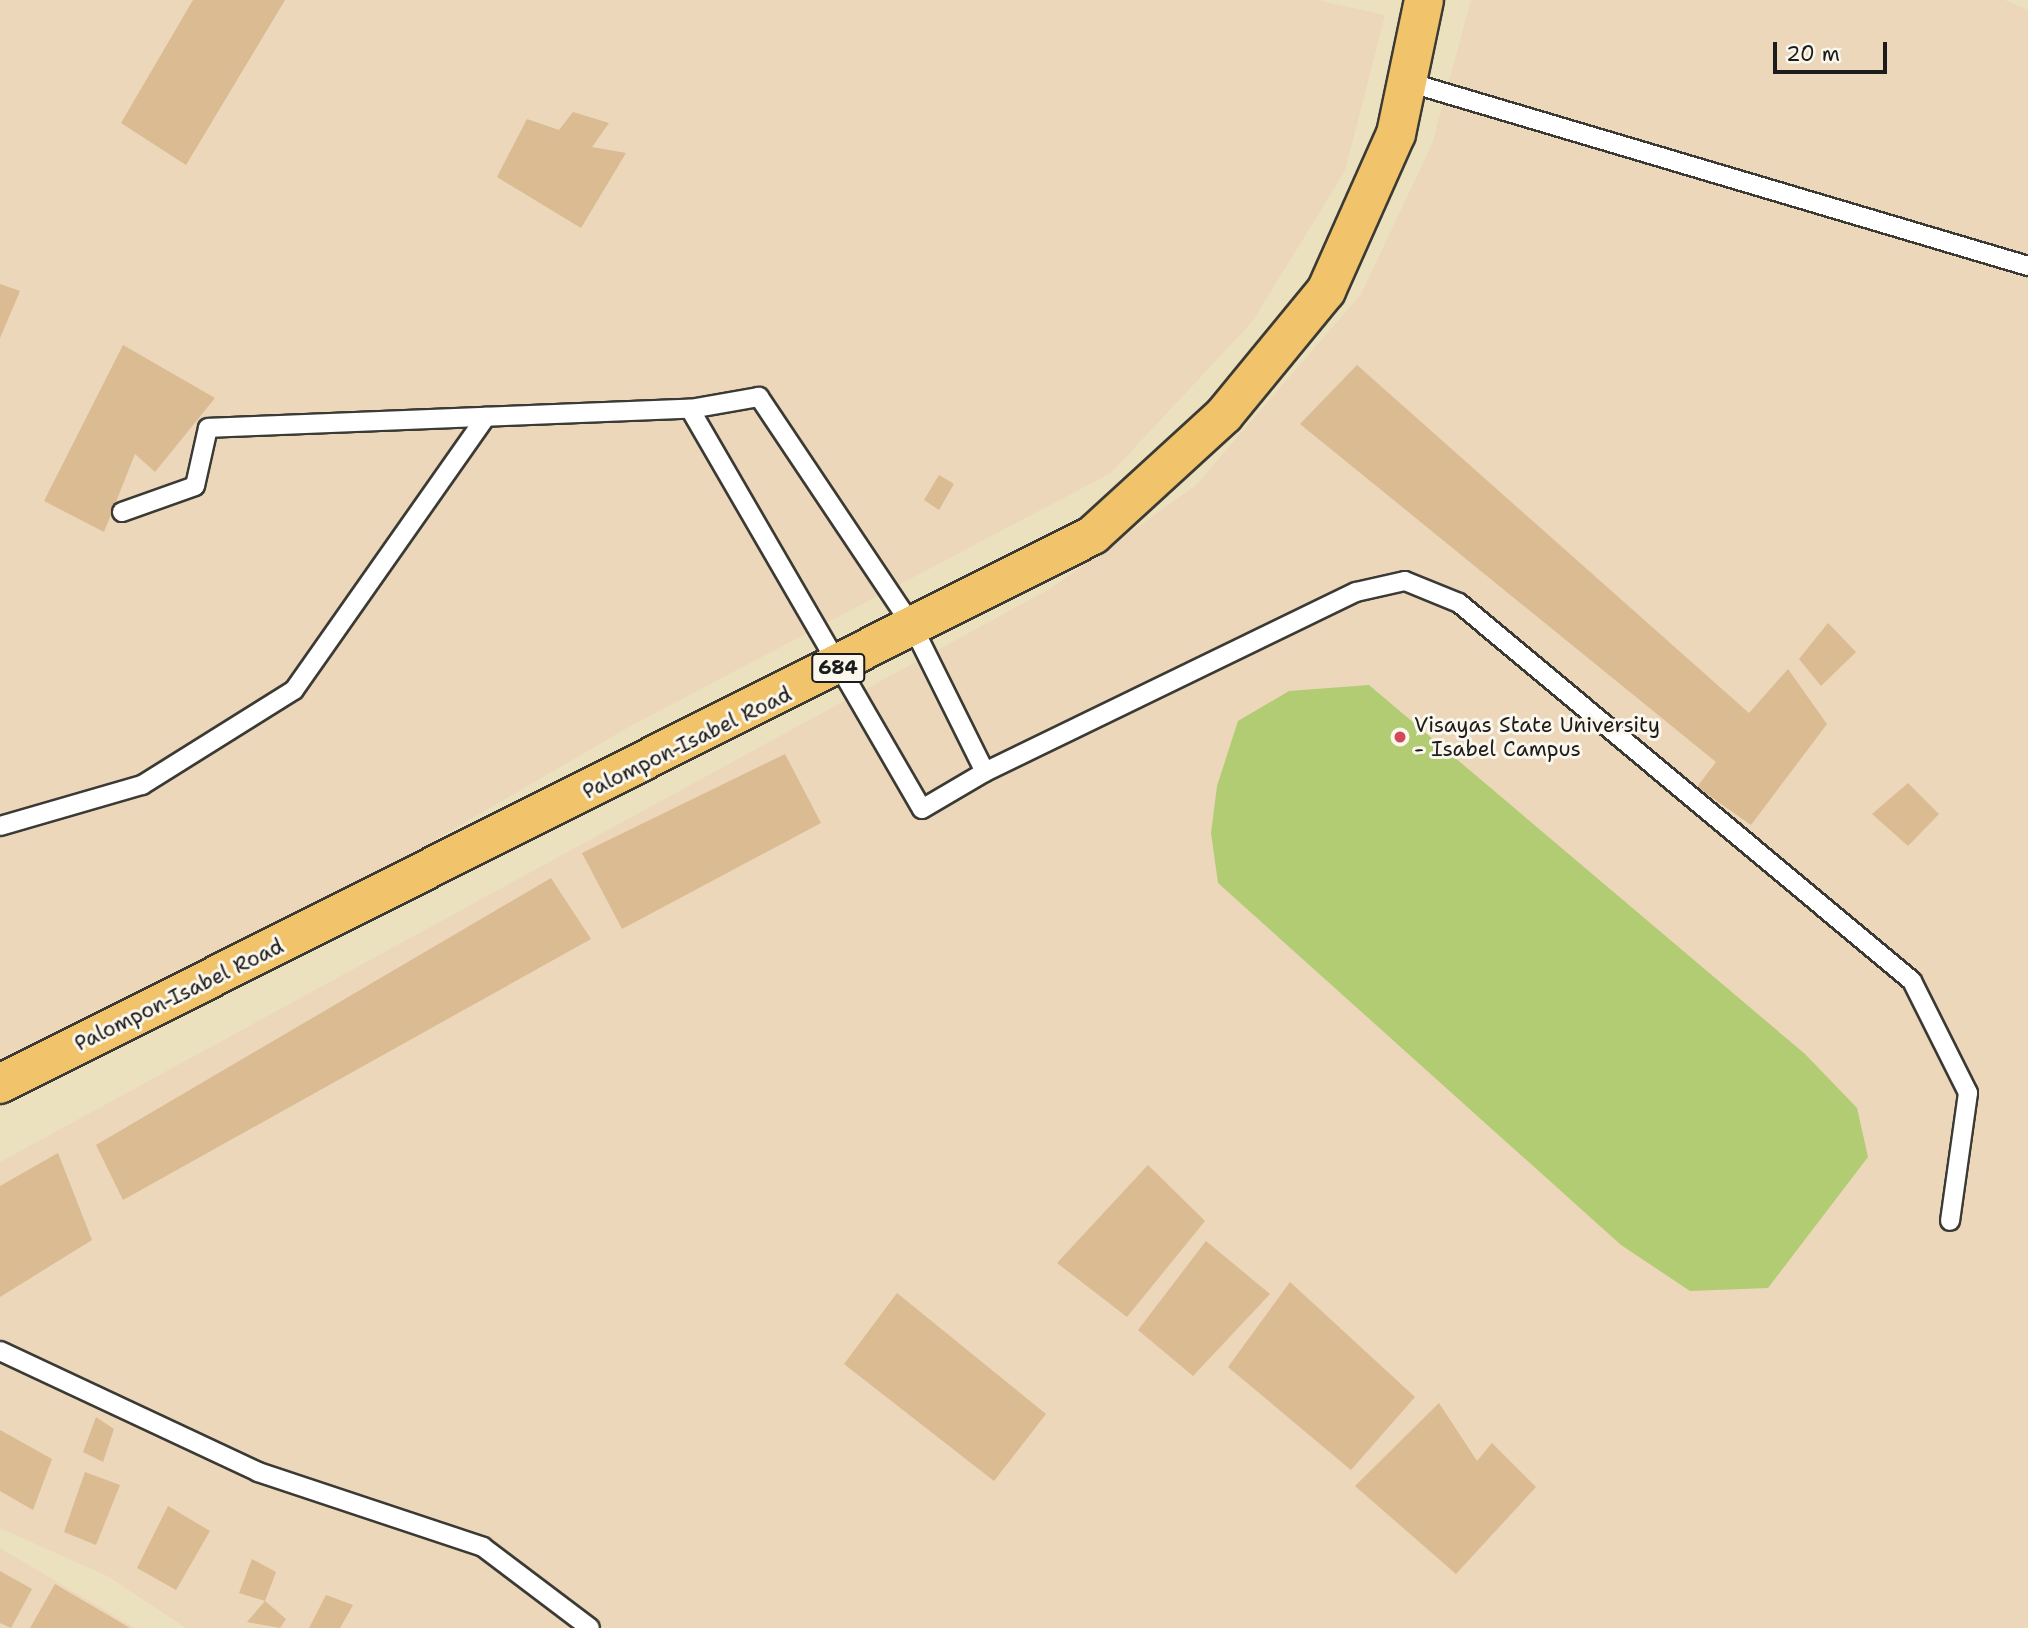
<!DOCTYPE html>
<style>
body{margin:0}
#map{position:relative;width:2028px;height:1628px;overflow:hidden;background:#ece1bf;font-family:"Shantell Sans",sans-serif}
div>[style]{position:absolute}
.built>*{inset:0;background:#ecd7ba}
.green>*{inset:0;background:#b1cc72}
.building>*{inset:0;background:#dabb92}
.roads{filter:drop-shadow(2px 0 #3b3a34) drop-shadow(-2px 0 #3b3a34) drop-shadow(0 2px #3b3a34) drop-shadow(0 -2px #3b3a34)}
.lane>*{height:18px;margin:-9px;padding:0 9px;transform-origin:9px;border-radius:9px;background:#fff}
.highway>*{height:38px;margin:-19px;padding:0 19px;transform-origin:19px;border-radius:19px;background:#f1c36a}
.dots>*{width:19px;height:19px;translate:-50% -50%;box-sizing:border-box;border:4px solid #fbf7ec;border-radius:50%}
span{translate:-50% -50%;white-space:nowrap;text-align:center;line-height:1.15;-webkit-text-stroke:6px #fbf7ec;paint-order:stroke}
.shield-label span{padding:2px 5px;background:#fbf7ec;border:2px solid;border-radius:5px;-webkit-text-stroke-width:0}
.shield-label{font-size:19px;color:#1c1c1c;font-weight:700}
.poi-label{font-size:21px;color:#1c1c1c}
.left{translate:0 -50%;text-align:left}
.street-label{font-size:21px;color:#1c1c1c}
.scale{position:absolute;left:1773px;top:42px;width:114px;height:32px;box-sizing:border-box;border:4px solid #1c1c1c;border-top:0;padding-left:9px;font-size:21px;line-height:24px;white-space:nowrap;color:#1c1c1c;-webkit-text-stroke:5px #fbf7ec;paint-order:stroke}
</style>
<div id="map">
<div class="built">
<i style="clip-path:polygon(0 0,1318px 0,1385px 15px,1345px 171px,1252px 322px,1111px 473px,629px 727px,0 1093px)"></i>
<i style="clip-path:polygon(1471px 0,2005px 0,2028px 10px,2028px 1628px,186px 1628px,107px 1576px,0 1528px,0 1162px,1051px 588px,1195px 486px,1361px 294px,1432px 144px)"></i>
<i style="clip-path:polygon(0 1548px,135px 1628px,0 1628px)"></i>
</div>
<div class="green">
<i style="clip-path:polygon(1369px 685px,1805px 1054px,1857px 1108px,1868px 1157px,1768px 1288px,1690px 1291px,1621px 1245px,1218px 883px,1211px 833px,1217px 786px,1238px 721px,1289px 691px)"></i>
</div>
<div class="building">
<i style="clip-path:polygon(193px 0,285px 0,186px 165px,121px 123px)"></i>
<i style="clip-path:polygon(573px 112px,609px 123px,592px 147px,626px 153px,581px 228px,497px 177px,527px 119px,559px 130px)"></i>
<i style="clip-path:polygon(0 284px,20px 291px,0 338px)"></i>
<i style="clip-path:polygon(123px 345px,215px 398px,155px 472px,135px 454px,104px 532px,44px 501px)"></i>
<i style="clip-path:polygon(1357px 365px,1749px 713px,1788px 669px,1827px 724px,1751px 825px,1697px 787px,1716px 762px,1300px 424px)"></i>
<i style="clip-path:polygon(939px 475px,954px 484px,939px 510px,924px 500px)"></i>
<i style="clip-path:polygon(1828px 623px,1856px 652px,1821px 686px,1799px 659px)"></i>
<i style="clip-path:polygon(785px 754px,821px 823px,622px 929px,582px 853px)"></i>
<i style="clip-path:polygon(1908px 783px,1939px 814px,1908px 846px,1872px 814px)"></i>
<i style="clip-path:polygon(551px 878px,591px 939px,123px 1200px,96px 1145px)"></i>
<i style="clip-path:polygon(58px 1153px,92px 1240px,0 1297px,0 1186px)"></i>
<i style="clip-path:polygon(1148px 1165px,1205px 1221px,1127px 1317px,1057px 1263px)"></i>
<i style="clip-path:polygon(1206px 1241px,1270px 1294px,1193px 1376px,1138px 1330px)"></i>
<i style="clip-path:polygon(1290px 1282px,1415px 1397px,1351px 1470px,1228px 1367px)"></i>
<i style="clip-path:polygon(897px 1293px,1046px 1414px,994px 1481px,844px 1364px)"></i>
<i style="clip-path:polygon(1439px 1403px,1477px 1461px,1492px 1443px,1536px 1487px,1456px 1574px,1355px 1486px)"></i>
<i style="clip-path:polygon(96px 1417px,114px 1429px,103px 1462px,83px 1452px)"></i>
<i style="clip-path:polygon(0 1430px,52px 1459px,33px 1510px,0 1491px)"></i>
<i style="clip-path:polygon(85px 1472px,120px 1485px,96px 1545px,64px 1532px)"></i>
<i style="clip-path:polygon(168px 1506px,210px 1531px,176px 1590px,137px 1568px)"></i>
<i style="clip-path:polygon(252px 1559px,276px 1572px,265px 1601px,286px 1619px,280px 1628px,247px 1622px,265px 1601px,239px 1593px)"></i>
<i style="clip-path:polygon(0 1571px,32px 1589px,11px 1628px,0 1623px)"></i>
<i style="clip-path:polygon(55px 1584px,130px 1628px,30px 1628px)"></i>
<i style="clip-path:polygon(326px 1595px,353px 1605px,340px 1628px,309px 1628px)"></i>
</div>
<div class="roads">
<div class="lane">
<i style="left:1411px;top:83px;width:644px;rotate:16.52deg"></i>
<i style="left:122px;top:512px;width:77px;rotate:-19.6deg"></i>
<i style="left:195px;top:486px;width:59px;rotate:-77.4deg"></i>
<i style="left:208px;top:428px;width:482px;rotate:-2.3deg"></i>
<i style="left:690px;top:409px;width:462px;rotate:59.9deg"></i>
<i style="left:922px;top:809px;width:73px;rotate:-30.4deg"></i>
<i style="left:985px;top:772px;width:162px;rotate:-116.4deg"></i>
<i style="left:913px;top:627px;width:277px;rotate:-123.8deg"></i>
<i style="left:759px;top:397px;width:70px;rotate:170.1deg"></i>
<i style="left:985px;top:772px;width:412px;rotate:-25.9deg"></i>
<i style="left:1356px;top:592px;width:50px;rotate:-12.7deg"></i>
<i style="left:1405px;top:581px;width:58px;rotate:22.2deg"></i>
<i style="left:1459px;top:603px;width:590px;rotate:39.84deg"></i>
<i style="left:1912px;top:981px;width:125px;rotate:63.4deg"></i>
<i style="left:1968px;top:1093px;width:129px;rotate:98deg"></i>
<i style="left:0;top:826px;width:148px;rotate:-16.1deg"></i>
<i style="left:142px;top:785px;width:179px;rotate:-32deg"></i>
<i style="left:294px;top:690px;width:334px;rotate:-54.9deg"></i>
<i style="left:0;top:1351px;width:285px;rotate:25.1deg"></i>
<i style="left:258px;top:1472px;width:237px;rotate:18.4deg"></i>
<i style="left:483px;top:1547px;width:134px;rotate:37.1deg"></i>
</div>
<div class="highway">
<i style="left:0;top:1084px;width:1223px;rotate:-26.67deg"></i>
<i style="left:1093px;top:535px;width:178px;rotate:-42.5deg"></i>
<i style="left:1224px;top:415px;width:161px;rotate:-50.6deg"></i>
<i style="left:1326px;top:291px;width:172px;rotate:-66deg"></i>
<i style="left:1396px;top:134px;width:137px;rotate:-78.2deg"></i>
</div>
</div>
<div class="dots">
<i style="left:1400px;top:737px;background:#d1495b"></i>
</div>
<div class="shield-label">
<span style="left:838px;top:668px">684</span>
</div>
<div class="poi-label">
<span class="left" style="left:1414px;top:737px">Visayas State University<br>- Isabel Campus</span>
</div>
<div class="street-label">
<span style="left:687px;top:743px;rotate:-26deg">Palompon-Isabel Road</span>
<span style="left:179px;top:995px;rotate:-26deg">Palompon-Isabel Road</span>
</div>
<div class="scale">20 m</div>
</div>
